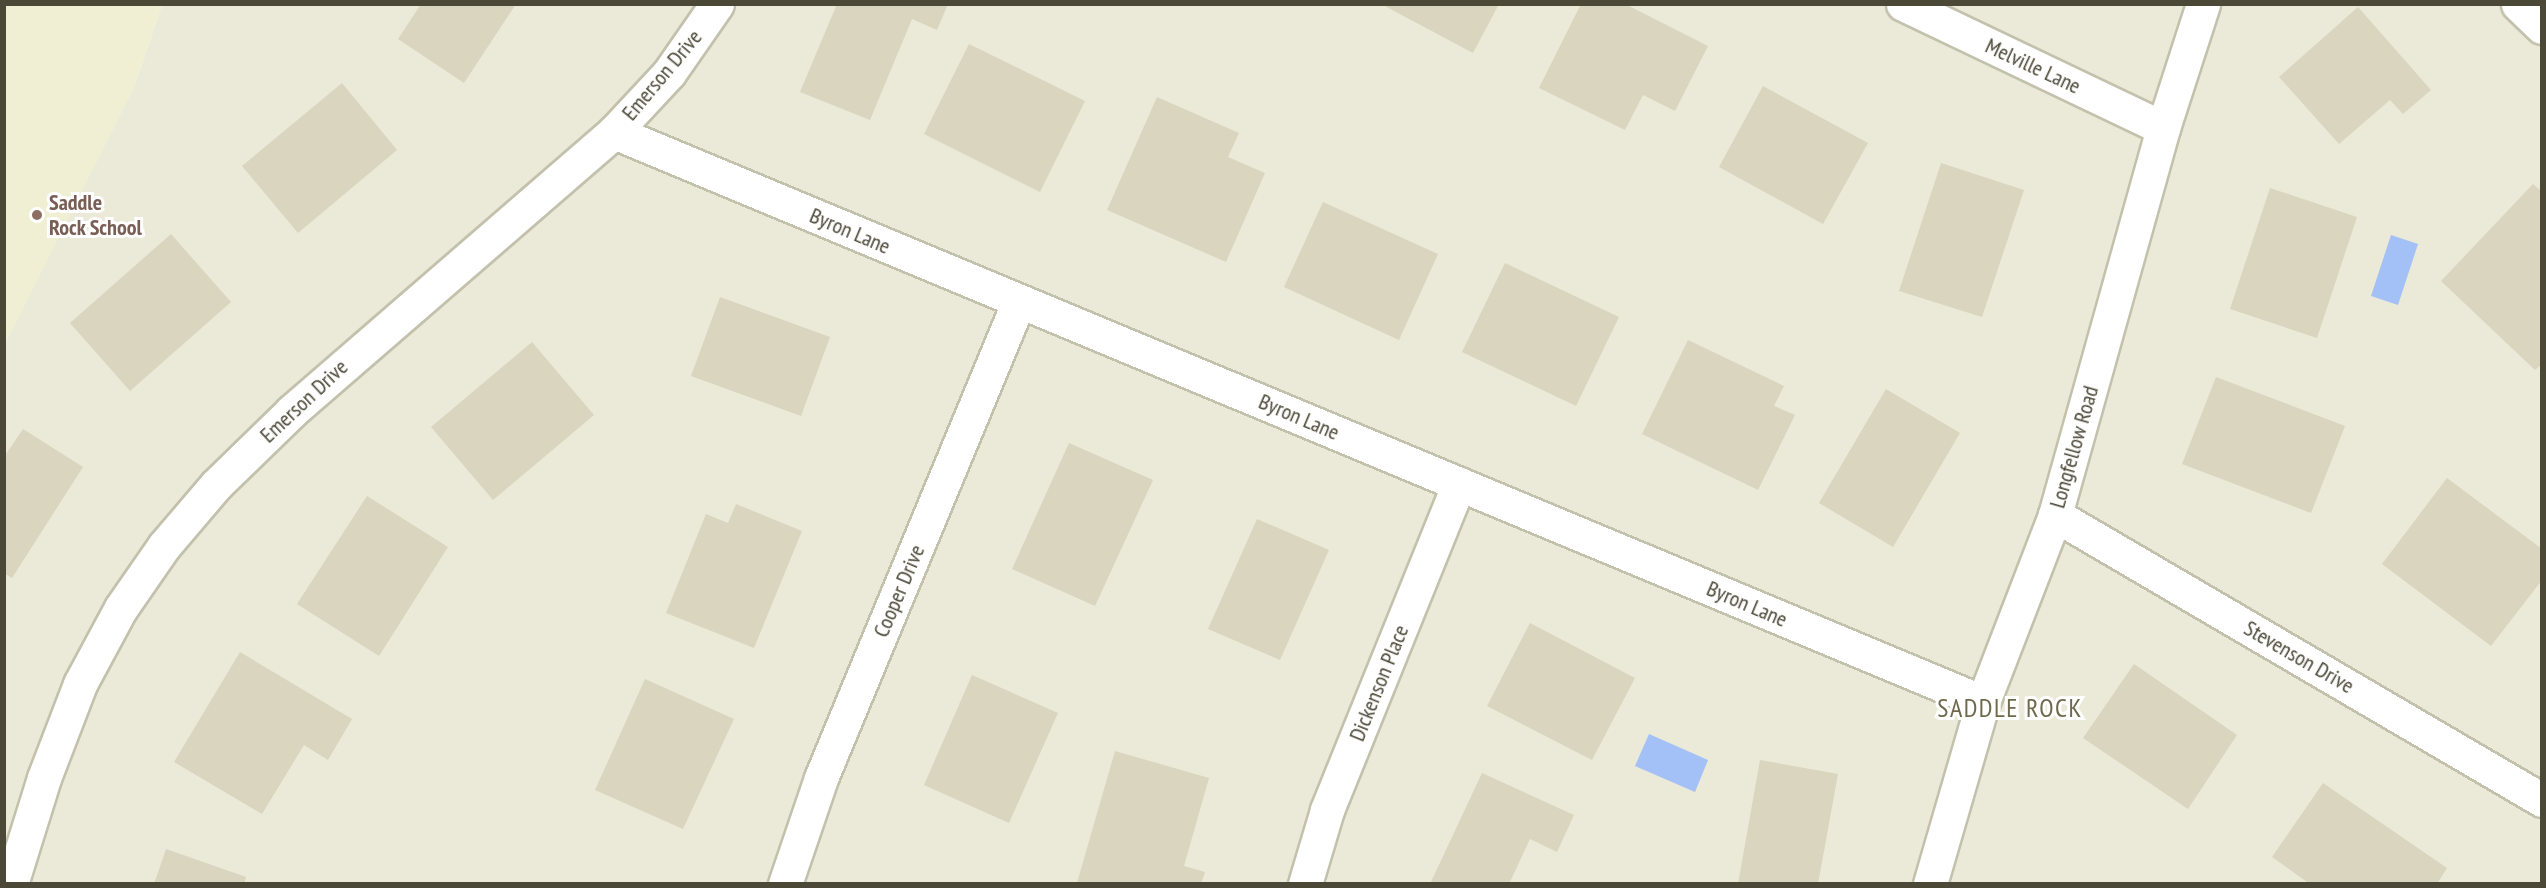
<!DOCTYPE html>
<style>
body{margin:0}
#map{position:relative;width:2546px;height:888px;overflow:hidden;background:#f6f6ea;font-family:"PT Sans Narrow",sans-serif}
div>[style]{position:absolute}
.residential>*{inset:0;background:#ebe9d8}
.education>*{inset:0;background:#f0efd3}
.water>*{inset:0;background:#a3c0f7}
.building>*{inset:0;background:#d9d5be}
.roads{filter:drop-shadow(2px 0 #c3c1ac) drop-shadow(-2px 0 #c3c1ac) drop-shadow(0 2px #c3c1ac) drop-shadow(0 -2px #c3c1ac)}
.minor>*{height:33px;margin:-16.5px;padding:0 16.5px;transform-origin:16.5px;border-radius:16.5px;background:#fff}
.dots>*{width:16px;height:16px;translate:-50% -50%;box-sizing:border-box;border:3px solid #fff;border-radius:50%}
span{translate:-50% -50%;white-space:nowrap;text-align:center;line-height:1.15;-webkit-text-stroke:6px #fff;paint-order:stroke}
.street-label{font-size:22px;color:#4b4837}
.education-label{font-size:22px;color:#785e54;font-weight:700}
.left{translate:0 -50%;text-align:left}
.quarter-label{font-size:26px;color:#6f6a4d;letter-spacing:1.5px}
.frame{position:absolute;inset:0;border:6px solid #4b4837;pointer-events:none}
</style>
<div id="map">
<div class="residential">
<i style="clip-path:polygon(162px 5px,2541px 5px,2541px 883px,5px 883px,4px 345px,135px 85px)"></i>
</div>
<div class="education">
<i style="clip-path:polygon(5px 4px,162px 5px,135px 85px,5px 345px)"></i>
</div>
<div class="water">
<i style="clip-path:polygon(2391px 235px,2418px 244px,2398px 305px,2371px 296px)"></i>
<i style="clip-path:polygon(1649px 734px,1708px 760px,1695px 792px,1635px 766px)"></i>
</div>
<div class="building">
<i style="clip-path:polygon(421px 4px,516px 4px,464px 83px,398px 39px)"></i>
<i style="clip-path:polygon(837px 4px,948px 4px,937px 30px,912px 19px,870px 120px,800px 92px)"></i>
<i style="clip-path:polygon(1381px 4px,1499px 4px,1473px 53px)"></i>
<i style="clip-path:polygon(1581px 4px,1625px 4px,1708px 46px,1675px 111px,1643px 95px,1625px 130px,1539px 88px)"></i>
<i style="clip-path:polygon(2358px 7px,2431px 90px,2403px 114px,2390px 100px,2339px 144px,2279px 77px)"></i>
<i style="clip-path:polygon(969px 44px,1085px 101px,1040px 192px,924px 134px)"></i>
<i style="clip-path:polygon(342px 83px,397px 150px,298px 233px,242px 166px)"></i>
<i style="clip-path:polygon(1763px 86px,1868px 143px,1823px 224px,1719px 167px)"></i>
<i style="clip-path:polygon(1157px 97px,1239px 133px,1228px 157px,1265px 173px,1226px 262px,1107px 210px)"></i>
<i style="clip-path:polygon(1941px 163px,2024px 190px,1982px 317px,1899px 291px)"></i>
<i style="clip-path:polygon(2533px 184px,2542px 192px,2542px 364px,2535px 370px,2441px 281px)"></i>
<i style="clip-path:polygon(2270px 188px,2357px 217px,2317px 338px,2230px 309px)"></i>
<i style="clip-path:polygon(1323px 202px,1438px 254px,1399px 340px,1284px 287px)"></i>
<i style="clip-path:polygon(171px 234px,231px 302px,130px 391px,70px 323px)"></i>
<i style="clip-path:polygon(1505px 263px,1619px 317px,1576px 406px,1462px 352px)"></i>
<i style="clip-path:polygon(720px 297px,830px 337px,801px 416px,691px 376px)"></i>
<i style="clip-path:polygon(1688px 340px,1784px 386px,1774px 406px,1795px 415px,1758px 490px,1642px 434px)"></i>
<i style="clip-path:polygon(532px 342px,594px 415px,493px 500px,431px 427px)"></i>
<i style="clip-path:polygon(2216px 377px,2345px 426px,2311px 513px,2182px 464px)"></i>
<i style="clip-path:polygon(1886px 389px,1960px 433px,1893px 547px,1819px 503px)"></i>
<i style="clip-path:polygon(23px 429px,83px 467px,12px 578px,4px 573px,4px 457px)"></i>
<i style="clip-path:polygon(1069px 443px,1153px 480px,1095px 606px,1012px 569px)"></i>
<i style="clip-path:polygon(2447px 478px,2542px 549px,2542px 580px,2491px 646px,2382px 564px)"></i>
<i style="clip-path:polygon(367px 496px,448px 547px,379px 656px,297px 604px)"></i>
<i style="clip-path:polygon(736px 504px,802px 531px,754px 648px,666px 613px,706px 514px,728px 523px)"></i>
<i style="clip-path:polygon(1257px 519px,1329px 550px,1280px 660px,1208px 629px)"></i>
<i style="clip-path:polygon(1530px 623px,1635px 678px,1592px 760px,1487px 706px)"></i>
<i style="clip-path:polygon(240px 652px,352px 719px,328px 760px,304px 745px,262px 814px,174px 762px)"></i>
<i style="clip-path:polygon(2134px 664px,2237px 735px,2188px 809px,2083px 738px)"></i>
<i style="clip-path:polygon(972px 675px,1058px 713px,1009px 823px,924px 785px)"></i>
<i style="clip-path:polygon(645px 679px,734px 719px,683px 829px,595px 790px)"></i>
<i style="clip-path:polygon(1115px 751px,1209px 778px,1184px 866px,1205px 872px,1201px 884px,1077px 883px)"></i>
<i style="clip-path:polygon(1760px 760px,1838px 774px,1818px 884px,1738px 884px)"></i>
<i style="clip-path:polygon(1482px 773px,1574px 815px,1557px 852px,1530px 839px,1509px 884px,1430px 884px)"></i>
<i style="clip-path:polygon(2323px 783px,2447px 868px,2437px 884px,2310px 884px,2272px 857px)"></i>
<i style="clip-path:polygon(166px 849px,246px 877px,244px 884px,154px 884px)"></i>
</div>
<div class="roads">
<div class="minor">
<i style="left:1903px;top:4px;width:288px;rotate:25.5deg"></i>
<i style="left:2518px;top:4px;width:33px;rotate:44deg"></i>
<i style="left:614px;top:132px;width:1483px;rotate:22.61deg"></i>
<i style="left:2055px;top:515px;width:564px;rotate:30.34deg"></i>
<i style="left:11px;top:884px;width:111px;rotate:-72.7deg"></i>
<i style="left:44px;top:778px;width:101px;rotate:-69deg"></i>
<i style="left:80px;top:684px;width:86px;rotate:-61.7deg"></i>
<i style="left:121px;top:608px;width:75px;rotate:-55.3deg"></i>
<i style="left:164px;top:546px;width:80px;rotate:-49.6deg"></i>
<i style="left:216px;top:485px;width:106px;rotate:-44.2deg"></i>
<i style="left:292px;top:411px;width:426px;rotate:-40.9deg"></i>
<i style="left:614px;top:132px;width:81px;rotate:-47deg"></i>
<i style="left:669px;top:73px;width:84px;rotate:-55.2deg"></i>
<i style="left:785px;top:884px;width:112px;rotate:-71.2deg"></i>
<i style="left:821px;top:778px;width:516px;rotate:-67.46deg"></i>
<i style="left:1305px;top:884px;width:77px;rotate:-73.4deg"></i>
<i style="left:1327px;top:810px;width:352px;rotate:-68deg"></i>
<i style="left:1930px;top:884px;width:190px;rotate:-73.8deg"></i>
<i style="left:1983px;top:702px;width:200px;rotate:-68.9deg"></i>
<i style="left:2055px;top:515px;width:402px;rotate:-74.4deg"></i>
<i style="left:2163px;top:128px;width:130px;rotate:-72.1deg"></i>
</div>
</div>
<div class="dots">
<i style="left:37px;top:215px;background:#8d6e63"></i>
</div>
<div class="street-label">
<span style="left:2033px;top:66px;rotate:25deg">Melville Lane</span>
<span style="left:662px;top:75px;rotate:-50deg">Emerson Drive</span>
<span style="left:850px;top:231px;rotate:23deg">Byron Lane</span>
<span style="left:304px;top:401px;rotate:-43deg">Emerson Drive</span>
<span style="left:1299px;top:417px;rotate:23deg">Byron Lane</span>
<span style="left:2074px;top:447px;rotate:-74deg">Longfellow Road</span>
<span style="left:899px;top:591px;rotate:-67deg">Cooper Drive</span>
<span style="left:1747px;top:604px;rotate:23deg">Byron Lane</span>
<span style="left:2299px;top:657px;rotate:30deg">Stevenson Drive</span>
<span style="left:1379px;top:683px;rotate:-68deg">Dickenson Place</span>
</div>
<div class="education-label">
<span class="left" style="left:49px;top:215px">Saddle<br>Rock School</span>
</div>
<div class="quarter-label">
<span style="left:2010px;top:708px">SADDLE ROCK</span>
</div>
<div class="frame"></div>
</div>
